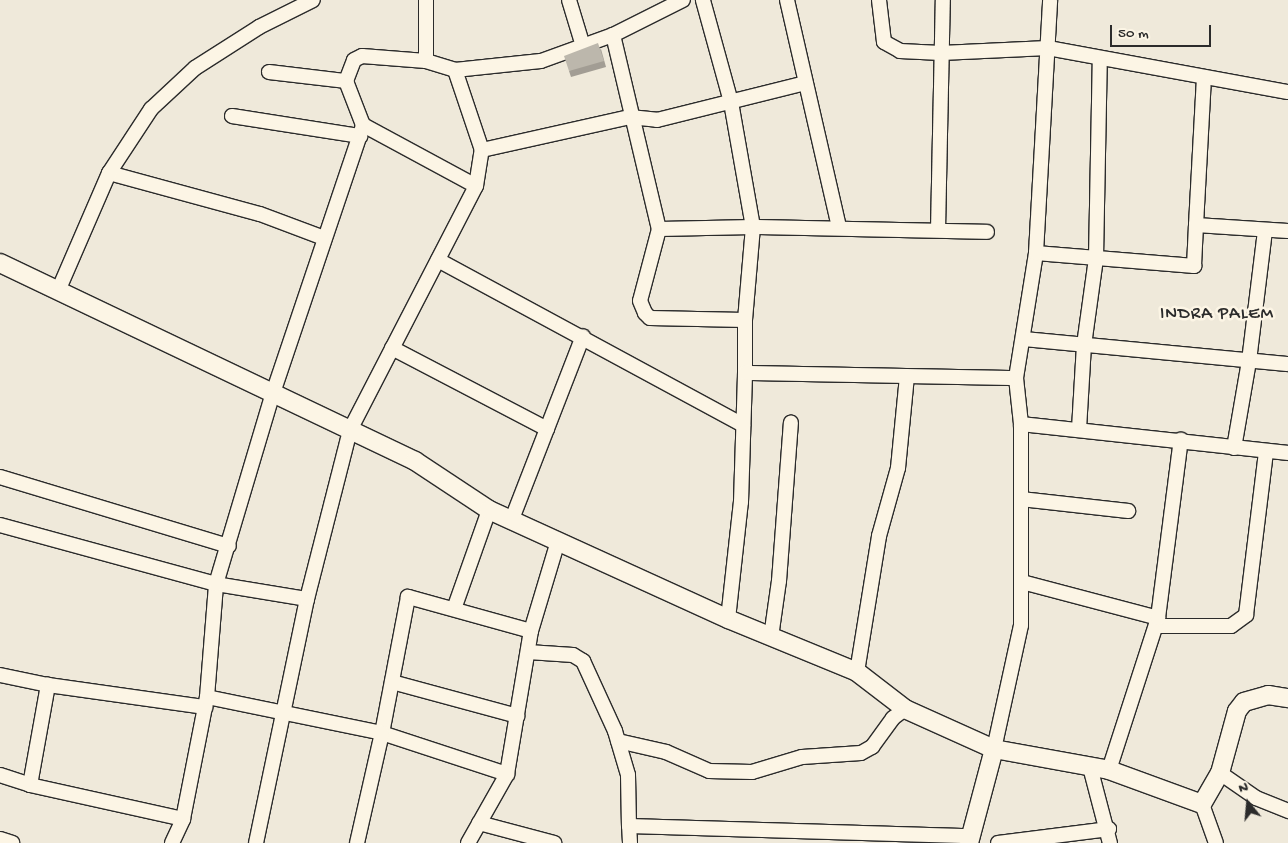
<!DOCTYPE html>
<style>
body{margin:0}
#map{position:relative;width:1288px;height:843px;overflow:hidden;background:#efe9da;font-family:"Gochi Hand",sans-serif}
div>[style]{position:absolute}
.roads{filter:drop-shadow(1px 0 #2b2b2b) drop-shadow(-1px 0 #2b2b2b) drop-shadow(0 1px #2b2b2b) drop-shadow(0 -1px #2b2b2b)}
.minor>*{height:14px;margin:-7px;padding:0 7px;transform-origin:7px;border-radius:7px;background:#fcf5e5}
.tertiary>*{height:18px;margin:-9px;padding:0 9px;transform-origin:9px;border-radius:9px;background:#fcf5e5}
.wall>*{inset:0;background:#a29d94}
.building>*{inset:0;background:#bcb7ac}
span{translate:-50% -50%;white-space:nowrap;text-align:center;line-height:1.15;-webkit-text-stroke:5px #fcf5e5;paint-order:stroke}
.neighbourhood-label{font-size:18px;color:#2b2b2b;letter-spacing:1px}
.north{position:absolute;left:1223px;top:778px;width:50px;height:50px;-webkit-text-stroke:4px #fcf5e5;paint-order:stroke;rotate:343deg;font-size:14px;font-weight:700;line-height:20px;text-align:center;color:#2b2b2b}
.north::after{content:'';display:block;margin:auto;width:18px;height:22px;background:#2b2b2b;clip-path:polygon(50% 0,100% 100%,50% 72%,0 100%)}
.scale{position:absolute;left:1110px;top:25px;width:101px;height:22px;box-sizing:border-box;border:2px solid #2b2b2b;border-top:0;padding-left:6px;font-size:15px;line-height:18px;white-space:nowrap;color:#2b2b2b;-webkit-text-stroke:4px #fcf5e5;paint-order:stroke}
</style>
<div id="map">
<div class="roads">
<div class="minor">
<i style="left:426px;top:0;width:61px;rotate:90deg"></i>
<i style="left:426px;top:61px;width:30px;rotate:17deg"></i>
<i style="left:455px;top:70px;width:86px;rotate:-6deg"></i>
<i style="left:541px;top:61px;width:77px;rotate:-19.9deg"></i>
<i style="left:613px;top:35px;width:78px;rotate:-26.6deg"></i>
<i style="left:569px;top:0;width:48px;rotate:73.1deg"></i>
<i style="left:787px;top:0;width:233px;rotate:77.1deg"></i>
<i style="left:879px;top:0;width:42px;rotate:83.2deg"></i>
<i style="left:884px;top:42px;width:18px;rotate:29deg"></i>
<i style="left:900px;top:51px;width:41px;rotate:2.8deg"></i>
<i style="left:941px;top:53px;width:107px;rotate:-2.7deg"></i>
<i style="left:1048px;top:48px;width:244px;rotate:10.4deg"></i>
<i style="left:613px;top:35px;width:199px;rotate:76.7deg"></i>
<i style="left:659px;top:229px;width:94px;rotate:-1.2deg"></i>
<i style="left:753px;top:227px;width:127px;rotate:-100deg"></i>
<i style="left:731px;top:102px;width:106px;rotate:-105.4deg"></i>
<i style="left:455px;top:70px;width:84px;rotate:71.4deg"></i>
<i style="left:482px;top:150px;width:152px;rotate:-12.6deg"></i>
<i style="left:630px;top:117px;width:27px;rotate:6deg"></i>
<i style="left:657px;top:120px;width:153px;rotate:-14deg"></i>
<i style="left:269px;top:72px;width:78px;rotate:6.7deg"></i>
<i style="left:232px;top:116px;width:130px;rotate:8.9deg"></i>
<i style="left:363px;top:125px;width:47px;rotate:-111.1deg"></i>
<i style="left:346px;top:81px;width:22px;rotate:-69deg"></i>
<i style="left:354px;top:60px;width:9px;rotate:-27deg"></i>
<i style="left:362px;top:56px;width:64px;rotate:4.5deg"></i>
<i style="left:109px;top:173px;width:156px;rotate:15.2deg"></i>
<i style="left:260px;top:214px;width:68px;rotate:20.6deg"></i>
<i style="left:1196px;top:225px;width:148px;rotate:-86.9deg"></i>
<i style="left:659px;top:229px;width:74px;rotate:104.8deg"></i>
<i style="left:640px;top:301px;width:13px;rotate:67deg"></i>
<i style="left:645px;top:313px;width:7px;rotate:45deg"></i>
<i style="left:650px;top:318px;width:95px;rotate:1.2deg"></i>
<i style="left:938px;top:230px;width:230px;rotate:-88.8deg"></i>
<i style="left:1036px;top:253px;width:159px;rotate:4.7deg"></i>
<i style="left:1194px;top:266px;width:41px;rotate:-87.2deg"></i>
<i style="left:1196px;top:225px;width:92px;rotate:3.7deg"></i>
<i style="left:438px;top:260px;width:347px;rotate:28.4deg"></i>
<i style="left:58px;top:291px;width:129px;rotate:-66.6deg"></i>
<i style="left:109px;top:173px;width:77px;rotate:-56.7deg"></i>
<i style="left:151px;top:109px;width:60px;rotate:-43deg"></i>
<i style="left:195px;top:68px;width:76px;rotate:-32.6deg"></i>
<i style="left:259px;top:27px;width:60px;rotate:-26.6deg"></i>
<i style="left:1023px;top:339px;width:266px;rotate:5.4deg"></i>
<i style="left:392px;top:348px;width:175px;rotate:27.6deg"></i>
<i style="left:745px;top:373px;width:53px;rotate:-90deg"></i>
<i style="left:745px;top:320px;width:93px;rotate:-85.1deg"></i>
<i style="left:753px;top:227px;width:234px;rotate:1.2deg"></i>
<i style="left:1021px;top:424px;width:269px;rotate:6.2deg"></i>
<i style="left:1079px;top:429px;width:84px;rotate:-86.6deg"></i>
<i style="left:1084px;top:345px;width:88px;rotate:-82.1deg"></i>
<i style="left:1096px;top:258px;width:200px;rotate:-88.9deg"></i>
<i style="left:1234px;top:448px;width:88px;rotate:-80.2deg"></i>
<i style="left:1249px;top:361px;width:132px;rotate:-83deg"></i>
<i style="left:0;top:477px;width:239px;rotate:16.8deg"></i>
<i style="left:1021px;top:499px;width:108px;rotate:6.4deg"></i>
<i style="left:512px;top:519px;width:196px;rotate:-68.8deg"></i>
<i style="left:0;top:525px;width:224px;rotate:15.3deg"></i>
<i style="left:216px;top:584px;width:92px;rotate:9.4deg"></i>
<i style="left:1022px;top:582px;width:141px;rotate:14.8deg"></i>
<i style="left:454px;top:609px;width:105px;rotate:-70.5deg"></i>
<i style="left:728px;top:619px;width:118px;rotate:-83.7deg"></i>
<i style="left:741px;top:502px;width:129px;rotate:-88.2deg"></i>
<i style="left:745px;top:373px;width:271px;rotate:1.1deg"></i>
<i style="left:1156px;top:626px;width:75px"></i>
<i style="left:1231px;top:626px;width:19px;rotate:-36deg"></i>
<i style="left:1246px;top:615px;width:164px;rotate:-83deg"></i>
<i style="left:531px;top:631px;width:128px;rotate:-164.5deg"></i>
<i style="left:408px;top:597px;width:138px;rotate:100.8deg"></i>
<i style="left:382px;top:733px;width:132px;rotate:18.2deg"></i>
<i style="left:507px;top:774px;width:145px;rotate:-80.5deg"></i>
<i style="left:531px;top:631px;width:94px;rotate:-73.3deg"></i>
<i style="left:771px;top:637px;width:57px;rotate:-81.9deg"></i>
<i style="left:779px;top:581px;width:159px;rotate:-85.7deg"></i>
<i style="left:528px;top:652px;width:45px;rotate:3.8deg"></i>
<i style="left:573px;top:655px;width:12px;rotate:31deg"></i>
<i style="left:583px;top:661px;width:77px;rotate:65.4deg"></i>
<i style="left:615px;top:731px;width:46px;rotate:73.5deg"></i>
<i style="left:628px;top:775px;width:51px;rotate:88.9deg"></i>
<i style="left:857px;top:672px;width:138px;rotate:-80.8deg"></i>
<i style="left:879px;top:536px;width:71px;rotate:-74.4deg"></i>
<i style="left:898px;top:468px;width:92px;rotate:-84.4deg"></i>
<i style="left:0;top:675px;width:49px;rotate:11.8deg"></i>
<i style="left:392px;top:682px;width:130px;rotate:15.2deg"></i>
<i style="left:207px;top:697px;width:179px;rotate:11.6deg"></i>
<i style="left:382px;top:733px;width:113px;rotate:102.8deg"></i>
<i style="left:618px;top:741px;width:49px;rotate:12.9deg"></i>
<i style="left:666px;top:752px;width:47px;rotate:23.8deg"></i>
<i style="left:709px;top:771px;width:43px;rotate:1.3deg"></i>
<i style="left:752px;top:772px;width:52px;rotate:-16.7deg"></i>
<i style="left:802px;top:757px;width:59px;rotate:-3.9deg"></i>
<i style="left:861px;top:753px;width:13px;rotate:-29deg"></i>
<i style="left:872px;top:747px;width:36px;rotate:-54deg"></i>
<i style="left:893px;top:718px;width:15px;rotate:-37deg"></i>
<i style="left:994px;top:749px;width:127px;rotate:-77.7deg"></i>
<i style="left:1021px;top:625px;width:201px;rotate:-90deg"></i>
<i style="left:1021px;top:424px;width:46px;rotate:-96.2deg"></i>
<i style="left:1016px;top:378px;width:127px;rotate:-80.9deg"></i>
<i style="left:1036px;top:253px;width:253px;rotate:-86.8deg"></i>
<i style="left:1090px;top:767px;width:79px;rotate:75.3deg"></i>
<i style="left:1109px;top:770px;width:160px;rotate:-72.1deg"></i>
<i style="left:1158px;top:618px;width:180px;rotate:-82.7deg"></i>
<i style="left:1220px;top:773px;width:44px;rotate:34.8deg"></i>
<i style="left:1256px;top:798px;width:35px;rotate:22deg"></i>
<i style="left:0;top:775px;width:32px;rotate:18deg"></i>
<i style="left:30px;top:785px;width:157px;rotate:12.5deg"></i>
<i style="left:30px;top:785px;width:102px;rotate:-79.8deg"></i>
<i style="left:48px;top:685px;width:159px;rotate:8deg"></i>
<i style="left:1202px;top:804px;width:41px;rotate:70.3deg"></i>
<i style="left:479px;top:823px;width:78px;rotate:14.9deg"></i>
<i style="left:0;top:839px;width:13px;rotate:18deg"></i>
<i style="left:172px;top:843px;width:26px;rotate:-65deg"></i>
<i style="left:183px;top:819px;width:124px;rotate:-78.9deg"></i>
<i style="left:207px;top:697px;width:113px;rotate:-85.4deg"></i>
<i style="left:216px;top:584px;width:199px;rotate:-73.4deg"></i>
<i style="left:273px;top:393px;width:283px;rotate:-71.4deg"></i>
<i style="left:363px;top:125px;width:128px;rotate:28.4deg"></i>
<i style="left:256px;top:843px;width:249px;rotate:-78.2deg"></i>
<i style="left:307px;top:599px;width:174px;rotate:-75.7deg"></i>
<i style="left:350px;top:430px;width:275px;rotate:-62.7deg"></i>
<i style="left:476px;top:186px;width:36px;rotate:-81deg"></i>
<i style="left:468px;top:843px;width:79px;rotate:-60.5deg"></i>
<i style="left:630px;top:843px;width:17px;rotate:-93deg"></i>
<i style="left:629px;top:826px;width:342px;rotate:1.7deg"></i>
<i style="left:998px;top:843px;width:112px;rotate:-7.2deg"></i>
</div>
<div class="tertiary">
<i style="left:0;top:263px;width:460px;rotate:25.5deg"></i>
<i style="left:415px;top:461px;width:89px;rotate:33.5deg"></i>
<i style="left:489px;top:510px;width:263px;rotate:24.5deg"></i>
<i style="left:728px;top:619px;width:139px;rotate:22.3deg"></i>
<i style="left:857px;top:672px;width:61px;rotate:37.6deg"></i>
<i style="left:905px;top:709px;width:98px;rotate:24.2deg"></i>
<i style="left:969px;top:843px;width:97px;rotate:-75.1deg"></i>
<i style="left:994px;top:749px;width:117px;rotate:10.3deg"></i>
<i style="left:1109px;top:770px;width:99px;rotate:20.1deg"></i>
<i style="left:1202px;top:804px;width:36px;rotate:-60deg"></i>
<i style="left:1220px;top:773px;width:64px;rotate:-74.7deg"></i>
<i style="left:1237px;top:711px;width:11px;rotate:-52deg"></i>
<i style="left:1244px;top:702px;width:25px;rotate:-16deg"></i>
<i style="left:1268px;top:695px;width:20px;rotate:9deg"></i>
</div>
</div>
<div class="wall">
<i style="clip-path:polygon(601px 49px,606px 67px,571px 77px,569px 71px)"></i>
</div>
<div class="building">
<i style="clip-path:polygon(598px 43px,604px 61px,569px 71px,564px 56px)"></i>
</div>
<div class="neighbourhood-label">
<span style="left:1217px;top:315px">INDRA PALEM</span>
</div>
<div class="north">N</div>
<div class="scale">50 m</div>
</div>
